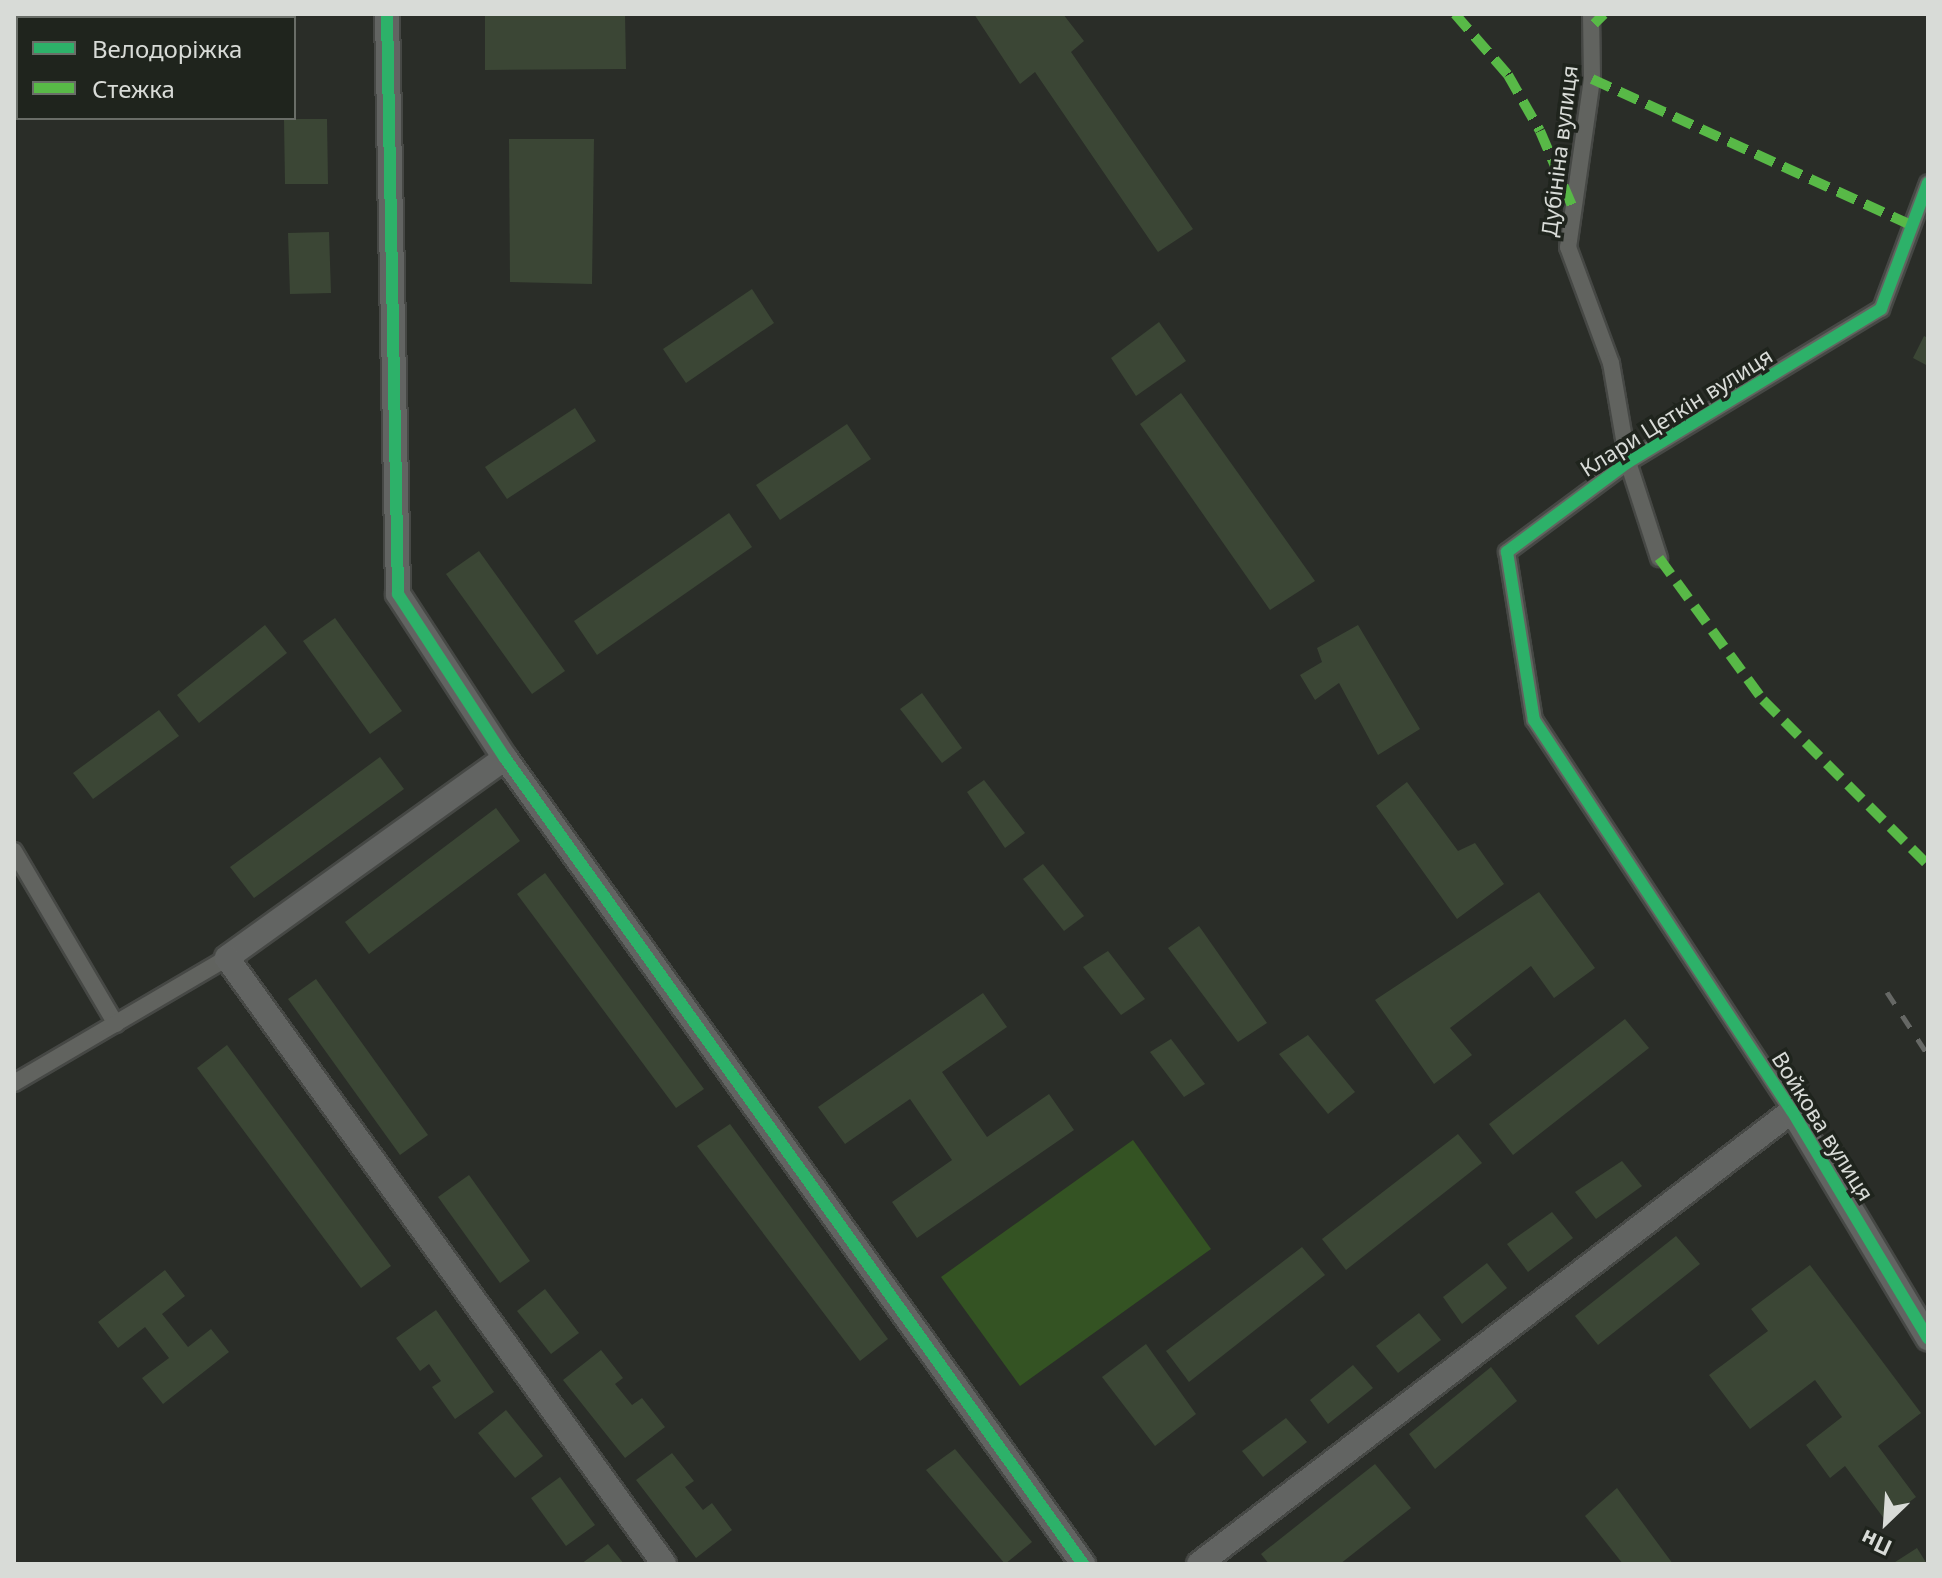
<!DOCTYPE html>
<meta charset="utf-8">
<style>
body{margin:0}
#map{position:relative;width:1942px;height:1578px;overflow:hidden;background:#2a2d28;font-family:"Noto Sans",sans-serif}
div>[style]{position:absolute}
.green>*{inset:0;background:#345323}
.building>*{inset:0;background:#3b4635}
.roads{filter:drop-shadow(2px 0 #464845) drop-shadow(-2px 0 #464845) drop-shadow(0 2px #464845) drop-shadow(0 -2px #464845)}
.street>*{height:16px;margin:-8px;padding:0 8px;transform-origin:8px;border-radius:8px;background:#61635f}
.secondary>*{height:24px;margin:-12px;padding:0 12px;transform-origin:12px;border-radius:12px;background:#626462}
.rail>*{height:5px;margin-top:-2.5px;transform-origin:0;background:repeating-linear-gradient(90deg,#666865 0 14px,transparent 0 28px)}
.quiet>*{height:10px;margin-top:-5px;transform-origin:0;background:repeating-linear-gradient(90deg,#58b947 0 20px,transparent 0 30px)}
.cycleway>*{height:12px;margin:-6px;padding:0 6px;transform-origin:6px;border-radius:6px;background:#2db169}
span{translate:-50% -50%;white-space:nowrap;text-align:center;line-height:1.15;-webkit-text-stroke:7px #1f241d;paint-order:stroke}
.street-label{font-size:22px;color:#d8dbd7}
.frame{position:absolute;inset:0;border:16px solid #d8dbd7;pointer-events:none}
.legend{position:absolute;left:16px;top:16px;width:280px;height:104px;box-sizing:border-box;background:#1f241d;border:2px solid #696d67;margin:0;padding:10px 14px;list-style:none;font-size:24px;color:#d8dbd7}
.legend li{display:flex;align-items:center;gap:16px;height:40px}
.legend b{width:40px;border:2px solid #696d67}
.north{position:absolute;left:1846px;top:1482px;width:80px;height:80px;-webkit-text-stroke:6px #1f241d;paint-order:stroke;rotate:205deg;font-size:22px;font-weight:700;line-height:32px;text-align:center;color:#d8dbd7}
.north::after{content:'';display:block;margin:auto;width:28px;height:36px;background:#d8dbd7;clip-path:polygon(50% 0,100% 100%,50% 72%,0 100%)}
</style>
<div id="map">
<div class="green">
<i style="clip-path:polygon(1133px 1140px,1211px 1249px,1020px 1386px,941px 1277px)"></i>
</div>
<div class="building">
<i style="clip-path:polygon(485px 14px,625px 14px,626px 69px,485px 70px)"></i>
<i style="clip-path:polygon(974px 14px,1063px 14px,1084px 41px,1071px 52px,1193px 229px,1158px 252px,1035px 72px,1020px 84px)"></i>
<i style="clip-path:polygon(284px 119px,327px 119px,328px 184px,285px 184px)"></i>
<i style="clip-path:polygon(509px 139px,594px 139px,592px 284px,510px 282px)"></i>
<i style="clip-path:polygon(329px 232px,331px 293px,290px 294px,288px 233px)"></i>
<i style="clip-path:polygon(752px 289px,774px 323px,686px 383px,663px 349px)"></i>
<i style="clip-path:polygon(1159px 322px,1186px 361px,1136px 396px,1111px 358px)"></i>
<i style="clip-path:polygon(1924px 336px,1928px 338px,1928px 366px,1913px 358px)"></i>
<i style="clip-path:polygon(1181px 393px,1315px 581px,1270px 610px,1140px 424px)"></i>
<i style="clip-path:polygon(575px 408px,596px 441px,507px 499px,485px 467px)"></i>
<i style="clip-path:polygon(847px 424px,871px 459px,780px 520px,756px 485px)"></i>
<i style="clip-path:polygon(729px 513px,752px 547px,597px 655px,574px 621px)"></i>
<i style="clip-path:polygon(479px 551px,565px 671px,532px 694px,446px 574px)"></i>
<i style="clip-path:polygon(335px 618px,402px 711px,370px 734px,303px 641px)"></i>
<i style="clip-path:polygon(265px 625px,287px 653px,199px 723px,177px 695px)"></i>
<i style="clip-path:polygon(1358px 625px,1420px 729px,1378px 755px,1339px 683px,1315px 700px,1300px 675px,1322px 662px,1317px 648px)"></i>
<i style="clip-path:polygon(922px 693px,962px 748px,942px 763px,900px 709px)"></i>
<i style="clip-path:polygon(159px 710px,179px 736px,93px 799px,73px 773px)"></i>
<i style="clip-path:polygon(380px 757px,404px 789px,254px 898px,230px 867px)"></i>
<i style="clip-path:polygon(984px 780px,1025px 833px,1005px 848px,967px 792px)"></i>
<i style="clip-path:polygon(1407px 782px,1458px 851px,1475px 843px,1504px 884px,1457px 919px,1376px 806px)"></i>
<i style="clip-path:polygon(496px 808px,520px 841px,369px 954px,345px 922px)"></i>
<i style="clip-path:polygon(1043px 864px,1084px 916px,1064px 931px,1023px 879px)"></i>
<i style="clip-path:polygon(545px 873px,704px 1089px,676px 1108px,517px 894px)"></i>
<i style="clip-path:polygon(1539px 892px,1595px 968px,1554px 998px,1531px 966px,1450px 1028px,1472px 1055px,1434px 1084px,1375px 1000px)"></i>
<i style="clip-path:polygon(1199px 926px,1267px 1023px,1238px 1042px,1168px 948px)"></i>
<i style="clip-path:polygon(1108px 951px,1145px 999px,1121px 1015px,1083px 967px)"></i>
<i style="clip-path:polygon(316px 979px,428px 1135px,400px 1155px,288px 999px)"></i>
<i style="clip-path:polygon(983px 993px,1007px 1027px,942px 1072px,987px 1137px,1049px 1094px,1074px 1130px,917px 1238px,892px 1202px,952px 1160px,910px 1099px,845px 1144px,818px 1107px)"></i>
<i style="clip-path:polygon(1625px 1019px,1649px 1048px,1513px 1155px,1489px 1124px)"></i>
<i style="clip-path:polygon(1308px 1035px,1355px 1092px,1328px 1114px,1279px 1054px)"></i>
<i style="clip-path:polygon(1171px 1039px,1205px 1084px,1184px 1097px,1150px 1052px)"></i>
<i style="clip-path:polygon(227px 1045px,391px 1266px,361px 1288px,197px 1068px)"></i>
<i style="clip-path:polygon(730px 1124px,888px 1339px,860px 1361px,697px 1146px)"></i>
<i style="clip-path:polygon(1458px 1134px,1482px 1163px,1346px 1270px,1322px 1239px)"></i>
<i style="clip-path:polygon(1622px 1161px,1642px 1186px,1596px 1219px,1575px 1192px)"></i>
<i style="clip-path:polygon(469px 1175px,530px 1261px,500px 1283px,438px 1197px)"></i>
<i style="clip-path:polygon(1552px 1212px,1573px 1238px,1528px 1272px,1507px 1244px)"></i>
<i style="clip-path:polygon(1676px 1236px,1700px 1264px,1598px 1345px,1575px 1316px)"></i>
<i style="clip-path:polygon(1302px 1247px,1325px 1275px,1189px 1382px,1166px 1351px)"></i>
<i style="clip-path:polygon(1487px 1263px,1507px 1288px,1462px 1324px,1443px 1297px)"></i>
<i style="clip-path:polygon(1810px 1265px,1921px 1413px,1878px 1446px,1916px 1497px,1885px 1520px,1845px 1466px,1830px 1478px,1806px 1445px,1842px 1417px,1815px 1380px,1750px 1429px,1709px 1375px,1768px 1331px,1751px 1309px)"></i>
<i style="clip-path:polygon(165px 1270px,185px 1296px,162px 1314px,188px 1347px,211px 1329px,229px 1352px,163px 1404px,142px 1378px,169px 1358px,145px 1327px,118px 1348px,98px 1322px)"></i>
<i style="clip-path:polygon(545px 1289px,579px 1333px,551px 1354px,517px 1311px)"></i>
<i style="clip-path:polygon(436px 1310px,494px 1392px,455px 1419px,432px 1387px,441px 1381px,429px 1364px,420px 1371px,396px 1338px)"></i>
<i style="clip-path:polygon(1419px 1313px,1441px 1340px,1398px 1373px,1376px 1346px)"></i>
<i style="clip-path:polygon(1146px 1344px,1196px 1414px,1155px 1446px,1102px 1377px)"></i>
<i style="clip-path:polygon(601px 1350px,623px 1378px,615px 1384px,632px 1405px,642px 1398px,665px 1427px,625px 1458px,563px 1380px)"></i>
<i style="clip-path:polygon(1353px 1365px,1373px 1388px,1328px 1424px,1310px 1400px)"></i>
<i style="clip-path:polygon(1491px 1367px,1517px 1401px,1435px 1469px,1409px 1434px)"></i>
<i style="clip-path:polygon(506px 1410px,543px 1456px,515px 1478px,478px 1433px)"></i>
<i style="clip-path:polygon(1286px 1418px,1307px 1442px,1263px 1477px,1242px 1451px)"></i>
<i style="clip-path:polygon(955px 1449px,1032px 1542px,1005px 1564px,926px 1470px)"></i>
<i style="clip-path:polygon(672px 1453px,694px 1481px,685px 1487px,703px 1510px,712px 1503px,732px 1530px,696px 1558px,636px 1480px)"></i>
<i style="clip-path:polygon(1375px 1464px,1411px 1508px,1340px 1564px,1269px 1564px,1261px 1554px)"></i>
<i style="clip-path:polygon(560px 1477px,595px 1525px,566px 1546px,531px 1498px)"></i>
<i style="clip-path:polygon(1617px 1488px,1673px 1564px,1623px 1564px,1585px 1516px)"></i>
<i style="clip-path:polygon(608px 1544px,624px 1564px,581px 1564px)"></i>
<i style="clip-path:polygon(1917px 1548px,1927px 1564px,1892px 1564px)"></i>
</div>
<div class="roads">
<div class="street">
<i style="left:1591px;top:14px;width:65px;rotate:89.1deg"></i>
<i style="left:1592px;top:79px;width:170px;rotate:98.1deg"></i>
<i style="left:1568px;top:247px;width:124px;rotate:69.7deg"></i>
<i style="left:1611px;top:363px;width:100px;rotate:80.3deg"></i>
<i style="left:1628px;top:462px;width:101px;rotate:72.1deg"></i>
<i style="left:14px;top:851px;width:201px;rotate:59.5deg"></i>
<i style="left:14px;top:1083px;width:247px;rotate:-30.4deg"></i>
<i style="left:1792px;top:1111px;width:468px;rotate:-123.4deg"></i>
<i style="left:1534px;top:720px;width:170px;rotate:-99.1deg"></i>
<i style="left:1507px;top:552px;width:151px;rotate:-36.6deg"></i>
<i style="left:1628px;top:462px;width:296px;rotate:-31.2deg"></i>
<i style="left:1881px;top:309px;width:134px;rotate:-69.5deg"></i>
</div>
<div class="secondary">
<i style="left:387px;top:14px;width:580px;rotate:88.91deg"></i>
<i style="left:398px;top:594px;width:196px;rotate:56.9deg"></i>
<i style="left:505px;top:758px;width:992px;rotate:54.35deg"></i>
<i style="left:505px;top:758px;width:342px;rotate:144.3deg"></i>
<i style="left:227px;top:958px;width:747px;rotate:54.2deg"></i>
<i style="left:1199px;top:1564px;width:746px;rotate:-37.38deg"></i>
<i style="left:1792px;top:1111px;width:265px;rotate:59.1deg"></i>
</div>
</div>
<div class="rail">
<i style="left:1887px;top:992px;width:75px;rotate:56.9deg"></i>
</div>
<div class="quiet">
<i style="left:1455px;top:14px;width:81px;rotate:49deg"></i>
<i style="left:1508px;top:75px;width:64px;rotate:60.3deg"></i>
<i style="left:1540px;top:131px;width:84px;rotate:66.8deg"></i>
<i style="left:1594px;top:24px;width:14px;rotate:-45deg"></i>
<i style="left:1592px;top:79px;width:351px;rotate:24.6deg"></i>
<i style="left:1659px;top:558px;width:176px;rotate:53.8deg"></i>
<i style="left:1763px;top:700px;width:233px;rotate:45deg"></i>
</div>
<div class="cycleway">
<i style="left:387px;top:14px;width:580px;rotate:88.91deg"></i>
<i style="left:398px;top:594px;width:196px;rotate:56.9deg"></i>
<i style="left:505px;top:758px;width:992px;rotate:54.35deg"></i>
<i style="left:1928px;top:183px;width:134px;rotate:110.5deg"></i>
<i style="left:1881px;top:309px;width:296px;rotate:148.8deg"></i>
<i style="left:1628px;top:462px;width:151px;rotate:143.4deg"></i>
<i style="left:1507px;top:552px;width:170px;rotate:80.9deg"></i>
<i style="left:1534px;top:720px;width:468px;rotate:56.6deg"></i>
<i style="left:1792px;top:1111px;width:265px;rotate:59.1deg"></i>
</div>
<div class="street-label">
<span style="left:1559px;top:151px;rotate:-83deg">Дубініна вулиця</span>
<span style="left:1676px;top:412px;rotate:-32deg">Клари Цеткін вулиця</span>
<span style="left:1823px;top:1126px;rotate:58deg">Войкова вулиця</span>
</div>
<div class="frame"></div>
<ul class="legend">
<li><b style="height:10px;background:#2db169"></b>Велодоріжка</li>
<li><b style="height:10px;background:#58b947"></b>Стежка</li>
</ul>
<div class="north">Пн</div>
</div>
